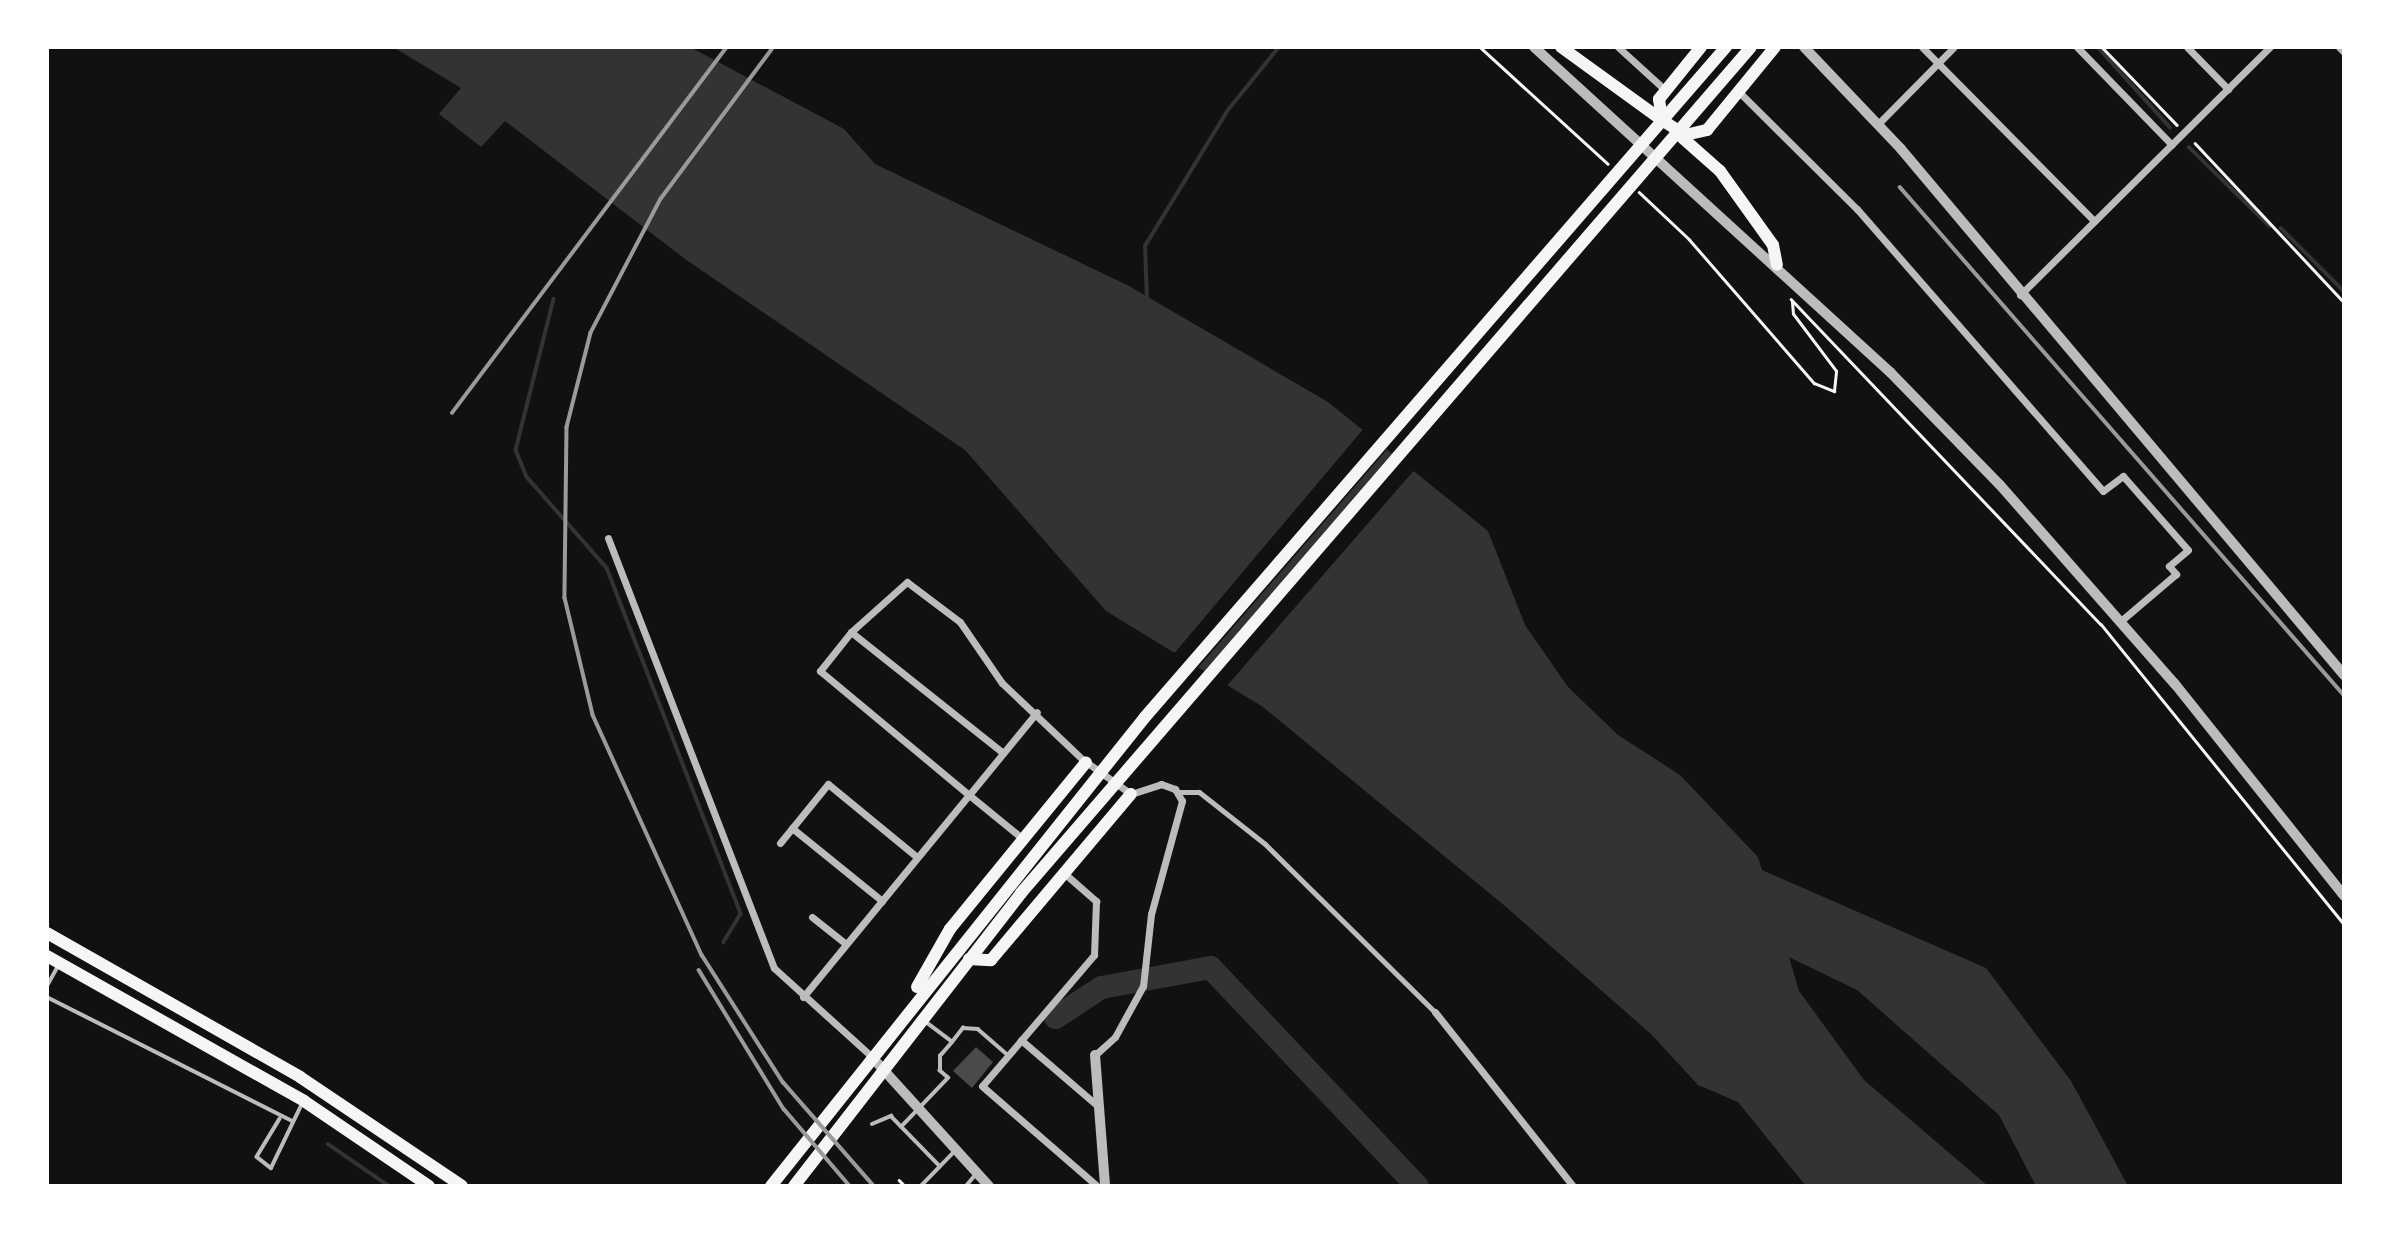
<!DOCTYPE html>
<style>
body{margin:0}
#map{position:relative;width:2391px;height:1233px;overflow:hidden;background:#111;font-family:Literata,serif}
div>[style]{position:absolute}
.water>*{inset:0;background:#333}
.pier>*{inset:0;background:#111}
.stream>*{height:3.5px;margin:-1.75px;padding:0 1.75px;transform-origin:1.75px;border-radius:1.75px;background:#333}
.river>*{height:23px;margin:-11.5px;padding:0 11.5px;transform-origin:11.5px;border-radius:11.5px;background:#333}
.building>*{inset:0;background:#4a4a4a}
.path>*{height:2.5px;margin:-1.25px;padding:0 1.25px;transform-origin:1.25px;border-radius:1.25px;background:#f5f5f5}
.service>*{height:3.5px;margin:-1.75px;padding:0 1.75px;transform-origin:1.75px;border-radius:1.75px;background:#bcbcbc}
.pedestrian>*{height:5px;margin:-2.5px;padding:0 2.5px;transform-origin:2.5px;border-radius:2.5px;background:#bcbcbc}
.minor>*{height:7px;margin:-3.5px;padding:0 3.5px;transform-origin:3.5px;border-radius:3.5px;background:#bcbcbc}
.tertiary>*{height:10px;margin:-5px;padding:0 5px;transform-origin:5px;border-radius:5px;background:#bcbcbc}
.primary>*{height:12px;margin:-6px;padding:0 6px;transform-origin:6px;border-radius:6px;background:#f5f5f5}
.rail>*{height:3.5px;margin:-1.75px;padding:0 1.75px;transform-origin:1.75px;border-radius:1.75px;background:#9a9a9a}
span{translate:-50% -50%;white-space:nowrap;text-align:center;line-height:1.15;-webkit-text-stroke:6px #fff;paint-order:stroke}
.frame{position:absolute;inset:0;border:49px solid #fff;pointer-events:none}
</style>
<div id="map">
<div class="water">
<i style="clip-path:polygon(393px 47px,690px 47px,844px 129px,875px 164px,1129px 286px,1328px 402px,1488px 531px,1525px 625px,1568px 687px,1618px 735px,1680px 775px,1758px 857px,1762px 870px,1986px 968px,2071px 1081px,2128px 1186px,2036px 1186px,1999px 1115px,1857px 990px,1789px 957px,1799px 991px,1864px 1080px,1988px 1186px,1806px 1186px,1738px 1102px,1698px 1085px,1651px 1034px,1505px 906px,1263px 707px,1106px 611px,965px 450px,685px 259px,505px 121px,481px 147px,439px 114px,461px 88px)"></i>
</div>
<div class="pier">
<i style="clip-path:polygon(1365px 427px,1389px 447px,1196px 670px,1172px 656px)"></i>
<i style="clip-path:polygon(1394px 451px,1416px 468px,1225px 688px,1202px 674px)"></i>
</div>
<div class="stream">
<i style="left:2098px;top:47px;width:108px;rotate:48deg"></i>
<i style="left:2189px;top:147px;width:113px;rotate:44.3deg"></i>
<i style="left:2281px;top:228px;width:89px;rotate:45deg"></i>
<i style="left:554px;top:299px;width:156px;rotate:104.1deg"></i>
<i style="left:516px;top:450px;width:29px;rotate:68deg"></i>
<i style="left:527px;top:477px;width:121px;rotate:48.7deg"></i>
<i style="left:607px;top:568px;width:371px;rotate:68.8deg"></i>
<i style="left:741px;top:914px;width:33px;rotate:121deg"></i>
<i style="left:1147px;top:300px;width:54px;rotate:-92.1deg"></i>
<i style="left:1145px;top:246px;width:159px;rotate:-58.6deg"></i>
<i style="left:1228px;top:110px;width:81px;rotate:-51deg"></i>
<i style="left:328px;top:1144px;width:74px;rotate:34.5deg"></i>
</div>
<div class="river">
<i style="left:1055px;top:1017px;width:55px;rotate:-33.1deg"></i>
<i style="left:1101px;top:987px;width:111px;rotate:-10.4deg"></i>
<i style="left:1210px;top:967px;width:301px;rotate:46.6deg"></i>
</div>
<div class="building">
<i style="clip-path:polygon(976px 1047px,993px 1062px,972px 1088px,953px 1071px)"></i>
</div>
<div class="path">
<i style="left:1480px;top:47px;width:173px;rotate:42.4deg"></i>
<i style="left:2102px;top:47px;width:108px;rotate:46.1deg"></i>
<i style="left:2195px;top:143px;width:218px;rotate:46.9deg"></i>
<i style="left:1639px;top:192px;width:69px;rotate:43.2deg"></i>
<i style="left:1689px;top:239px;width:191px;rotate:49deg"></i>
<i style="left:1814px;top:383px;width:22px;rotate:22deg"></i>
<i style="left:1834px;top:391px;width:20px;rotate:-84deg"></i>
<i style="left:1836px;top:371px;width:71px;rotate:-127deg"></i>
<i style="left:1793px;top:314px;width:12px;rotate:-95deg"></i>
<i style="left:1791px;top:299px;width:449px;rotate:46.4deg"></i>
<i style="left:2101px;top:624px;width:386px;rotate:51deg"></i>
<i style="left:899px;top:1180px;width:8px;rotate:45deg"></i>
</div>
<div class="service">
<i style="left:47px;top:986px;width:23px;rotate:-61deg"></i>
<i style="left:47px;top:997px;width:275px;rotate:26.8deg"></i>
<i style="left:952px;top:1042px;width:18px;rotate:-52deg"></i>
<i style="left:963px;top:1028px;width:15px;rotate:4deg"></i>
<i style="left:978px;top:1029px;width:40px;rotate:41deg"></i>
<i style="left:280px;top:1119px;width:44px;rotate:121.2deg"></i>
<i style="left:257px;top:1157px;width:18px;rotate:38deg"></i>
<i style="left:271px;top:1168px;width:71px;rotate:-64.2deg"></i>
<i style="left:872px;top:1124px;width:21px;rotate:-23deg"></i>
<i style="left:891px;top:1116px;width:70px;rotate:45.6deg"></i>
<i style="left:901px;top:1127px;width:68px;rotate:-46.2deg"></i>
<i style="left:948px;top:1078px;width:11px;rotate:-139deg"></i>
<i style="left:940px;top:1071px;width:15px;rotate:-90deg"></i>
<i style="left:940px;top:1056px;width:18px;rotate:-49deg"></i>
<i style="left:952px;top:1042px;width:34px;rotate:-143deg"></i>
<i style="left:921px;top:1186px;width:50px;rotate:-45.8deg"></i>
<i style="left:966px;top:1186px;width:16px;rotate:-50deg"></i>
</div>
<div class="pedestrian">
<i style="left:1178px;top:792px;width:21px"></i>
<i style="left:1199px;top:792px;width:84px;rotate:38.2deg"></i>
<i style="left:1265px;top:844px;width:239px;rotate:44.7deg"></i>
</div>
<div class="minor">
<i style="left:1618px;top:47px;width:61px;rotate:42.3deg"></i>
<i style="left:1922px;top:47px;width:245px;rotate:45.3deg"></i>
<i style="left:2077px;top:47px;width:136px;rotate:45.9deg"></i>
<i style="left:2187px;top:47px;width:59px;rotate:45.7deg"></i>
<i style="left:2339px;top:47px;width:7px;rotate:45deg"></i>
<i style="left:1738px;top:91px;width:168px;rotate:44.8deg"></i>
<i style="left:1857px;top:209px;width:374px;rotate:48.9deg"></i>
<i style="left:2103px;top:491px;width:25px;rotate:-37deg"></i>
<i style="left:2123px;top:476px;width:98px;rotate:48.7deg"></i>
<i style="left:2188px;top:550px;width:25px;rotate:140deg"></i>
<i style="left:2169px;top:566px;width:11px;rotate:49deg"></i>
<i style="left:2176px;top:574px;width:71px;rotate:139.6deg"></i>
<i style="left:1878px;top:124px;width:108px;rotate:-45.4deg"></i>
<i style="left:2020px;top:295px;width:352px;rotate:-44.8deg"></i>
<i style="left:608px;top:538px;width:461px;rotate:68.9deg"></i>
<i style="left:774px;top:968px;width:131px;rotate:42.2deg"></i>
<i style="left:851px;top:632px;width:194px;rotate:38.5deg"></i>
<i style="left:792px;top:828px;width:116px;rotate:39deg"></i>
<i style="left:1023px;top:839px;width:70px;rotate:-140.8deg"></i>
<i style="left:969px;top:795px;width:107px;rotate:-50.7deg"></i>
<i style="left:780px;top:843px;width:76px;rotate:-50.9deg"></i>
<i style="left:828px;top:784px;width:115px;rotate:39.4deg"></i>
<i style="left:1064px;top:873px;width:43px;rotate:41.2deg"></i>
<i style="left:1096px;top:901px;width:54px;rotate:92.1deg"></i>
<i style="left:1094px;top:955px;width:172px;rotate:130.5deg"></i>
<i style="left:982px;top:1086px;width:152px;rotate:41deg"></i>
<i style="left:812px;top:917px;width:43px;rotate:38.5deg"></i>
<i style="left:803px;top:997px;width:261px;rotate:-50.6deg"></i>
<i style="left:969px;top:795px;width:194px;rotate:-140.2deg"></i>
<i style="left:820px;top:671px;width:50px;rotate:-51.5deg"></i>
<i style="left:851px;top:632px;width:75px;rotate:-41.8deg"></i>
<i style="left:907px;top:582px;width:66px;rotate:37deg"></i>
<i style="left:960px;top:622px;width:74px;rotate:55.5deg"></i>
<i style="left:1002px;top:683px;width:110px;rotate:43.5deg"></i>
<i style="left:1082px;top:759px;width:60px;rotate:35.5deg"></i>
<i style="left:1131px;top:794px;width:32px;rotate:-18deg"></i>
<i style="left:1161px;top:784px;width:15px;rotate:20deg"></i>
<i style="left:1175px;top:789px;width:14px;rotate:60deg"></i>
<i style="left:1182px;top:801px;width:117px;rotate:105.3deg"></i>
<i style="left:1151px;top:914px;width:72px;rotate:96.3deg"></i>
<i style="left:1143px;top:986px;width:58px;rotate:118.8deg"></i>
<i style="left:1115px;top:1037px;width:27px;rotate:138deg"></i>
<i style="left:1435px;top:1012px;width:222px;rotate:51.6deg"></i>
<i style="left:1021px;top:1040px;width:103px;rotate:40.7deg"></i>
</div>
<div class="tertiary">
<i style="left:1534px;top:47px;width:482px;rotate:42.4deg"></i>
<i style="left:1890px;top:372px;width:158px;rotate:45.8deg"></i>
<i style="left:2000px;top:485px;width:265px;rotate:48.7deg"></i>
<i style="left:2175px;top:684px;width:271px;rotate:51.4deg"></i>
<i style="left:1804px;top:47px;width:141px;rotate:46.4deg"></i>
<i style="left:1901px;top:149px;width:688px;rotate:49.9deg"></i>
<i style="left:1095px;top:1055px;width:131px;rotate:85.6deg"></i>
<i style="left:871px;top:1056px;width:176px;rotate:47.8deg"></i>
</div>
<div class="primary">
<i style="left:1561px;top:47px;width:125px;rotate:35.9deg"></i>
<i style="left:1701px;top:47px;width:67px;rotate:128.9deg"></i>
<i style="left:1659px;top:99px;width:21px;rotate:82deg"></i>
<i style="left:1662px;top:120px;width:27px;rotate:33deg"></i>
<i style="left:1685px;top:135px;width:23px;rotate:-13deg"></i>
<i style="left:1707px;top:130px;width:107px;rotate:-50.7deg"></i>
<i style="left:1677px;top:133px;width:57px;rotate:41.5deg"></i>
<i style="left:1720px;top:171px;width:91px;rotate:54.4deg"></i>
<i style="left:1773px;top:245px;width:20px;rotate:79deg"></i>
<i style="left:47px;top:933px;width:291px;rotate:29.6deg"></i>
<i style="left:300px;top:1077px;width:195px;rotate:33.9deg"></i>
<i style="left:47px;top:956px;width:295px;rotate:29.4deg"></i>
<i style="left:304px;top:1101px;width:151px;rotate:34.2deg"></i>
<i style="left:969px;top:959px;width:22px;rotate:3deg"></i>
<i style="left:991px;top:960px;width:217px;rotate:-49.9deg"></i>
<i style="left:917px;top:987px;width:67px;rotate:-60.4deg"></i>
<i style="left:950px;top:929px;width:215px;rotate:-50.8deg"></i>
<i style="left:771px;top:1186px;width:600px;rotate:-51.43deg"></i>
<i style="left:1145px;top:717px;width:887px;rotate:-49.07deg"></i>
<i style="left:794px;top:1186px;width:371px;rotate:-52.2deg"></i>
<i style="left:1021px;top:893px;width:1117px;rotate:-49.21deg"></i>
</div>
<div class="rail">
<i style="left:774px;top:47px;width:189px;rotate:126.6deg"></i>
<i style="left:661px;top:199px;width:151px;rotate:117.6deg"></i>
<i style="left:591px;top:333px;width:97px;rotate:104.3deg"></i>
<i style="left:567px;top:427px;width:171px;rotate:90.7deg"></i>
<i style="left:565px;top:598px;width:120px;rotate:76.5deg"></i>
<i style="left:593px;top:715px;width:264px;rotate:65.6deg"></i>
<i style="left:702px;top:955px;width:151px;rotate:57.5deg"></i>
<i style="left:783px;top:1082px;width:138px;rotate:48.8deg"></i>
<i style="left:1900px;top:187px;width:675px;rotate:48.85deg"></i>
<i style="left:452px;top:413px;width:458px;rotate:-53.1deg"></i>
<i style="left:699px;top:970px;width:163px;rotate:58.6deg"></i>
<i style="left:784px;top:1109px;width:101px;rotate:49.4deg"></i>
</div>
<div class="frame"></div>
</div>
